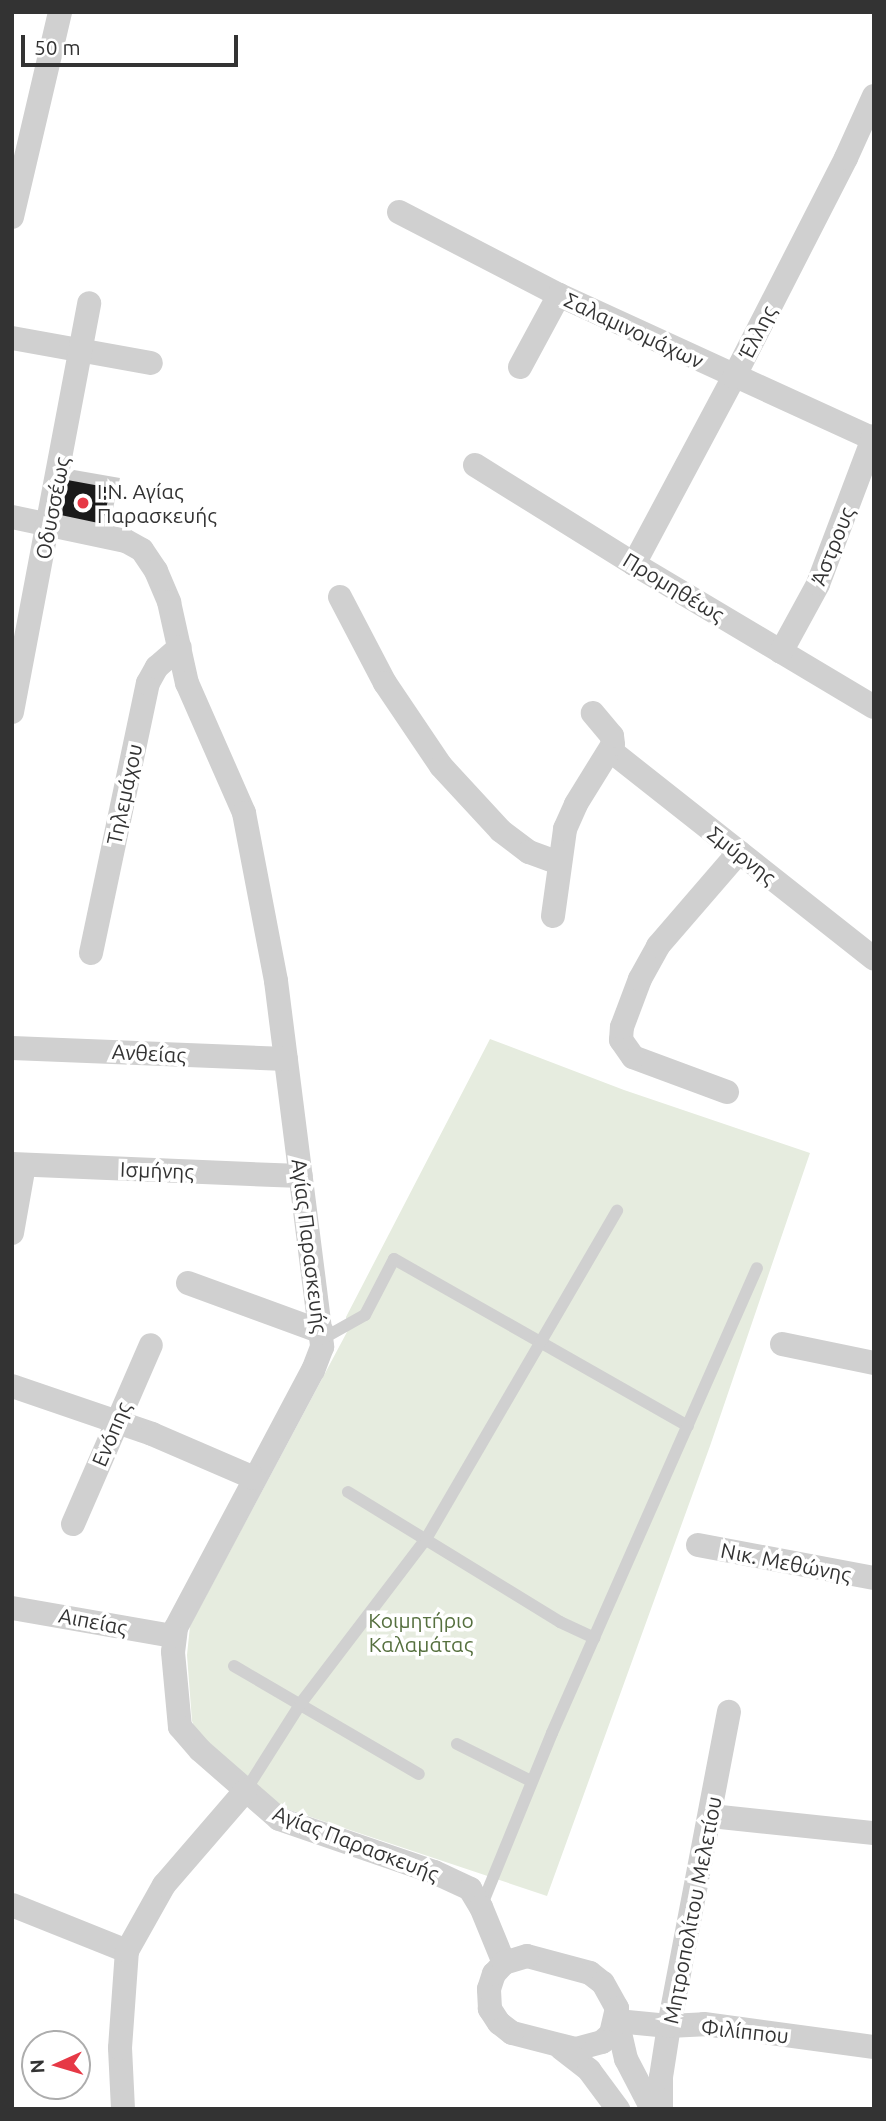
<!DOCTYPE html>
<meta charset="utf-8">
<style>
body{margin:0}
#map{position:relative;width:886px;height:2121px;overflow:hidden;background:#fff;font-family:Ubuntu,sans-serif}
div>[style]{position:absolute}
.green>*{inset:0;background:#e6ecdf}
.shadow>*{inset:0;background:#0003}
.building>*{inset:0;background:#1a1a1a}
.service>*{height:12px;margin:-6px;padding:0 6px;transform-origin:6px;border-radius:6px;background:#d0d0d0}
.minor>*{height:24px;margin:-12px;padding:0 12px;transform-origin:12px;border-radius:12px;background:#d0d0d0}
.dots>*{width:19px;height:19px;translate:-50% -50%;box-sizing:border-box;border:4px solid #fff;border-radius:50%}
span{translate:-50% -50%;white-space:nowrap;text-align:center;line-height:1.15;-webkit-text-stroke:7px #fff;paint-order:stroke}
.street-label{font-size:21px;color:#333}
.poi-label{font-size:21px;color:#333}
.left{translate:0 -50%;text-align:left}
.park-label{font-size:21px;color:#56703f}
.frame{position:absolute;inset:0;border:14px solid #333;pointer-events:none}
.north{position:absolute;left:21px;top:2030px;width:70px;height:70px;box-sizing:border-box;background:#fff;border:2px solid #adadad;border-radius:50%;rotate:266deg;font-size:19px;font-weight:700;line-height:28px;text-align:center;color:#333}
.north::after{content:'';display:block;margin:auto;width:24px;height:32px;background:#e63946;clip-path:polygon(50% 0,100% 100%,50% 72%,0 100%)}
.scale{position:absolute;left:21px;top:35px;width:217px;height:32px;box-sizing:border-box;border:4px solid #333;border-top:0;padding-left:9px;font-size:21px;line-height:24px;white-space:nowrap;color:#333;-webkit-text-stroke:5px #fff;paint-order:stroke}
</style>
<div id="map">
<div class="green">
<i style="clip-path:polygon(490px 1039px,624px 1090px,810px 1153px,710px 1446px,547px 1896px,281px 1807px,196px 1731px,192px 1721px,187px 1655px,190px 1626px,347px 1332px,346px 1317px)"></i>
</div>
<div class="shadow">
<i style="clip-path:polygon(74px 470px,120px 478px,111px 517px,101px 527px,64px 480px)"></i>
</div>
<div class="building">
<i style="clip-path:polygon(62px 479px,111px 488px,101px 529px,56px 518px)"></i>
</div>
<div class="service">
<i style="left:322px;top:1339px;width:49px;rotate:-29.2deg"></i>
<i style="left:365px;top:1315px;width:63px;rotate:-62.6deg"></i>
<i style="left:394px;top:1259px;width:338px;rotate:29.6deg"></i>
<i style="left:348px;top:1492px;width:249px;rotate:31.5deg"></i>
<i style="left:560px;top:1622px;width:38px;rotate:25deg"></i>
<i style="left:234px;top:1666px;width:214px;rotate:30.3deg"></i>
<i style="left:457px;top:1744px;width:83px;rotate:26.6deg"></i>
<i style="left:246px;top:1790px;width:103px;rotate:-57.7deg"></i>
<i style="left:301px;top:1703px;width:206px;rotate:-52.7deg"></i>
<i style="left:426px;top:1539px;width:380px;rotate:-59.8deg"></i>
<i style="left:481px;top:1907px;width:188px;rotate:-67.8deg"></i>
<i style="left:552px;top:1733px;width:508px;rotate:-66.21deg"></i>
</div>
<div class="minor">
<i style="left:399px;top:212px;width:180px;rotate:27.4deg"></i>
<i style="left:559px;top:295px;width:346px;rotate:24.6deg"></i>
<i style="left:12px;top:217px;width:211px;rotate:-76.8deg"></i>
<i style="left:12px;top:338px;width:141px;rotate:10.2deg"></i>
<i style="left:520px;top:367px;width:82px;rotate:-61.6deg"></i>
<i style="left:475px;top:465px;width:187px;rotate:31.9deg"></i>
<i style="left:634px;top:564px;width:279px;rotate:30.8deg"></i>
<i style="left:12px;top:517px;width:116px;rotate:11.9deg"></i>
<i style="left:126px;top:541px;width:18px;rotate:29deg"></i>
<i style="left:142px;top:550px;width:25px;rotate:56deg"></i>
<i style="left:156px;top:571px;width:34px;rotate:67deg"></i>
<i style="left:169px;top:602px;width:83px;rotate:77.5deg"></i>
<i style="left:187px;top:683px;width:142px;rotate:66.3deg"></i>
<i style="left:244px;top:813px;width:171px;rotate:79.2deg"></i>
<i style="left:276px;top:981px;width:369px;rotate:82.8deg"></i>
<i style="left:322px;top:1347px;width:25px;rotate:111deg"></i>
<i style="left:313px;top:1370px;width:292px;rotate:118deg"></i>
<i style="left:176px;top:1628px;width:24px;rotate:97deg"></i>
<i style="left:173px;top:1652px;width:75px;rotate:84.7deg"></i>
<i style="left:180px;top:1727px;width:30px;rotate:49deg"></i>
<i style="left:200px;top:1750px;width:105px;rotate:41.1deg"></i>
<i style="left:279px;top:1819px;width:164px;rotate:18.9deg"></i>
<i style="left:434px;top:1872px;width:40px;rotate:25deg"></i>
<i style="left:470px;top:1889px;width:21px;rotate:59deg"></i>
<i style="left:481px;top:1907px;width:61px;rotate:67.7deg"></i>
<i style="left:634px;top:564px;width:212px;rotate:-61.9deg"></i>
<i style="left:734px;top:377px;width:246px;rotate:-62.9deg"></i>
<i style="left:846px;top:158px;width:68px;rotate:-65.7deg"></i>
<i style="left:340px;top:597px;width:97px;rotate:62.4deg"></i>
<i style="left:385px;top:683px;width:100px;rotate:56deg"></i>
<i style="left:441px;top:766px;width:88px;rotate:47.3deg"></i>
<i style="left:501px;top:831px;width:35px;rotate:37deg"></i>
<i style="left:529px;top:852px;width:32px;rotate:20deg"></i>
<i style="left:781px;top:652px;width:77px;rotate:-61.4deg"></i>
<i style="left:818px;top:584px;width:158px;rotate:-69.3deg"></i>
<i style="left:12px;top:712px;width:416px;rotate:-79.3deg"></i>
<i style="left:611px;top:751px;width:335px;rotate:38.3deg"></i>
<i style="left:553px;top:916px;width:88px;rotate:-82.1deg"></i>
<i style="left:565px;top:829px;width:27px;rotate:-66deg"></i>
<i style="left:576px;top:804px;width:70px;rotate:-58.3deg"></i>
<i style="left:613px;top:744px;width:8px;rotate:-97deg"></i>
<i style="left:612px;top:736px;width:30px;rotate:-130deg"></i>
<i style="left:91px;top:953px;width:276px;rotate:-78.1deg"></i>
<i style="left:148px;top:683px;width:18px;rotate:-61deg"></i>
<i style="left:157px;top:667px;width:30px;rotate:-41deg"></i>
<i style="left:12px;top:1048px;width:274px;rotate:2.3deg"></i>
<i style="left:727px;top:1092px;width:100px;rotate:-159.6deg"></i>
<i style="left:633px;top:1057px;width:21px;rotate:-125deg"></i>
<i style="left:621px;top:1040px;width:13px;rotate:-86deg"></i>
<i style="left:622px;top:1027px;width:51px;rotate:-69.4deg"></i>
<i style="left:640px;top:979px;width:38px;rotate:-61deg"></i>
<i style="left:658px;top:946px;width:124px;rotate:-49.2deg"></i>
<i style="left:12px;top:1164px;width:289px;rotate:2.4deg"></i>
<i style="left:12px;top:1233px;width:69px;rotate:-80deg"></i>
<i style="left:188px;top:1283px;width:143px;rotate:20.1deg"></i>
<i style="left:782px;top:1344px;width:94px;rotate:11.7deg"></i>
<i style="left:12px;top:1386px;width:148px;rotate:18.9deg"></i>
<i style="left:152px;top:1434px;width:111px;rotate:23.3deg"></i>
<i style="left:73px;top:1524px;width:195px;rotate:-66.5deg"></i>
<i style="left:698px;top:1545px;width:179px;rotate:10.6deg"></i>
<i style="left:12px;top:1608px;width:163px;rotate:9.9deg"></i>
<i style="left:711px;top:1816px;width:164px;rotate:6deg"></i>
<i style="left:12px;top:1905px;width:124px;rotate:21.8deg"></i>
<i style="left:527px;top:1956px;width:65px;rotate:15.1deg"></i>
<i style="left:590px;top:1973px;width:16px;rotate:38deg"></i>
<i style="left:603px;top:1983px;width:29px;rotate:61deg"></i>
<i style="left:617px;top:2008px;width:27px;rotate:103deg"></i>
<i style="left:611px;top:2034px;width:12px;rotate:138deg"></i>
<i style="left:602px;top:2042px;width:28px;rotate:165deg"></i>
<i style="left:575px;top:2049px;width:65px;rotate:-165.7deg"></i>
<i style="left:512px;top:2033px;width:16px;rotate:-142deg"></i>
<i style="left:499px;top:2023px;width:17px;rotate:-123deg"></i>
<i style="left:490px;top:2009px;width:20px;rotate:-93deg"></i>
<i style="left:489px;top:1989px;width:16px;rotate:-72deg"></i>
<i style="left:494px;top:1974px;width:15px;rotate:-48deg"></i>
<i style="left:504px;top:1963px;width:24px;rotate:-17deg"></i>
<i style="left:561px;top:2048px;width:36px;rotate:38deg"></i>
<i style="left:589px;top:2070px;width:49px;rotate:53.4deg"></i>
<i style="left:123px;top:2109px;width:61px;rotate:-92.8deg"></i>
<i style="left:120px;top:2048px;width:97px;rotate:-85.9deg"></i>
<i style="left:127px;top:1951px;width:76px;rotate:-60.7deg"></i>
<i style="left:164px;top:1885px;width:125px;rotate:-49.2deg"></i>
<i style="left:652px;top:2109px;width:56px;rotate:-117.5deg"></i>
<i style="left:626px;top:2059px;width:39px;rotate:-103deg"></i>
<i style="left:617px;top:2021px;width:52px;rotate:5.5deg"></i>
<i style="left:669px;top:2026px;width:35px;rotate:-3deg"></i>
<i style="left:704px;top:2024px;width:172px;rotate:7.7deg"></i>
<i style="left:661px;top:2109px;width:32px;rotate:-90deg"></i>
<i style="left:661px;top:2077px;width:52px;rotate:-81.1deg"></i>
<i style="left:669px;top:2026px;width:320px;rotate:-79.2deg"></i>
</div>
<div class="dots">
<i style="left:83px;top:503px;background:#e63946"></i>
</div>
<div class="street-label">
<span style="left:634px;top:330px;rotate:25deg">Σαλαμινομάχων</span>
<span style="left:757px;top:332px;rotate:-63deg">Έλλης</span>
<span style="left:52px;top:508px;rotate:-79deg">Οδυσσέως</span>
<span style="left:832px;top:546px;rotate:-68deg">Άστρους</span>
<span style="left:674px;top:587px;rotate:31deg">Προμηθέως</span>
<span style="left:124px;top:794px;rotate:-78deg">Τηλεμάχου</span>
<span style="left:742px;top:855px;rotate:38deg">Σμύρνης</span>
<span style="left:149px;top:1053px;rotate:3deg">Ανθείας</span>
<span style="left:157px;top:1170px;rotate:2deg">Ισμήνης</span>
<span style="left:310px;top:1246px;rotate:83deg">Αγίας Παρασκευής</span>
<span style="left:111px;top:1434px;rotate:-67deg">Ενόπης</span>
<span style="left:786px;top:1562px;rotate:11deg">Νικ. Μεθώνης</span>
<span style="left:93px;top:1621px;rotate:11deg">Αιπείας</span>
<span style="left:356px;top:1843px;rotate:21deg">Αγίας Παρασκευής</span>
<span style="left:692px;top:1910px;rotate:-79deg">Μητροπολίτου Μελετίου</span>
<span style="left:745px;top:2031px;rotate:6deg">Φιλίππου</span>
</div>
<div class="poi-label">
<span class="left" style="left:97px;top:503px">Ι.Ν. Αγίας<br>Παρασκευής</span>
</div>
<div class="park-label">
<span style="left:421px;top:1632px">Κοιμητήριο<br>Καλαμάτας</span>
</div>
<div class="frame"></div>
<div class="north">N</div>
<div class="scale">50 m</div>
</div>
